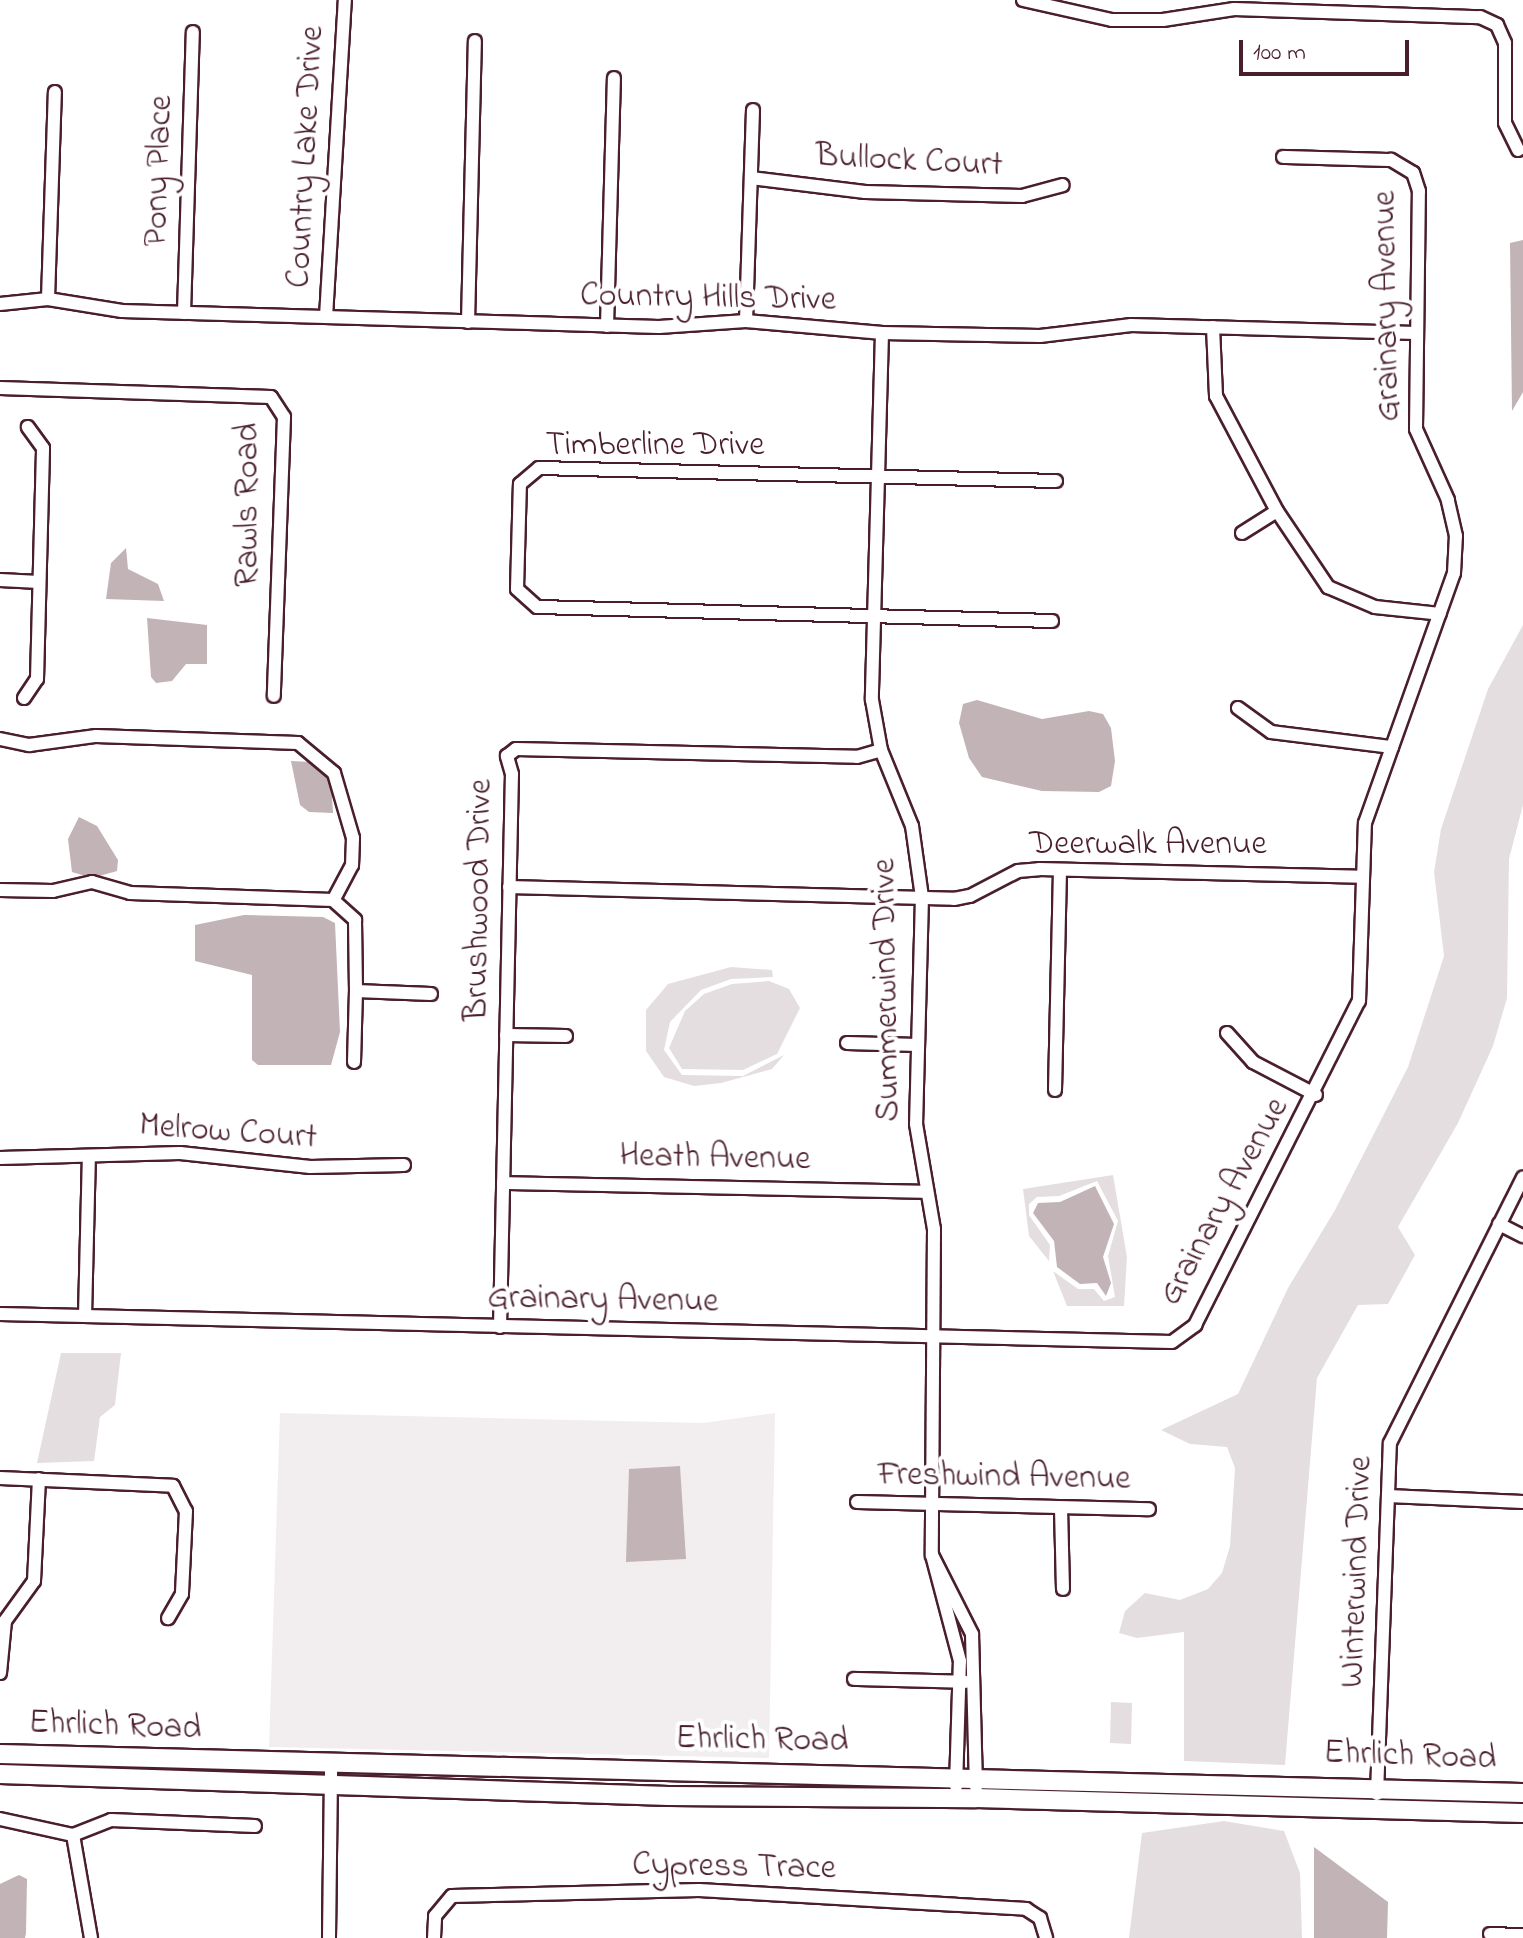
<!DOCTYPE html>
<style>
body{margin:0}
#map{position:relative;width:1523px;height:1938px;overflow:hidden;background:#fff;font-family:"Indie Flower",sans-serif}
div>[style]{position:absolute}
.built>*{inset:0;background:#f2eeef}
.green>*{inset:0;background:#e5dee0}
.water>*{inset:0;background:#c1b3b6}
.roads{filter:drop-shadow(2px 0 #4a1f2b) drop-shadow(-2px 0 #4a1f2b) drop-shadow(0 2px #4a1f2b) drop-shadow(0 -2px #4a1f2b)}
.minor>*{height:12px;margin:-6px;padding:0 6px;transform-origin:6px;border-radius:6px;background:#fff}
.secondary>*{height:18px;margin:-9px;padding:0 9px;transform-origin:9px;border-radius:9px;background:#fff}
span{translate:-50% -50%;white-space:nowrap;text-align:center;line-height:1.15;-webkit-text-stroke:8px #fff;paint-order:stroke}
.street-label{font-size:34px;color:#4a1f2b}
.scale{position:absolute;left:1239px;top:40px;width:170px;height:36px;box-sizing:border-box;border:4px solid #4a1f2b;border-top:0;padding-left:10px;font-size:24px;line-height:28px;white-space:nowrap;color:#4a1f2b;-webkit-text-stroke:6px #fff;paint-order:stroke}
</style>
<div id="map">
<div class="built">
<i style="clip-path:polygon(280px 1413px,703px 1423px,775px 1413px,769px 1758px,269px 1747px)"></i>
</div>
<div class="green">
<i style="clip-path:polygon(1523px 625px,1523px 805px,1509px 859px,1507px 998px,1493px 1046px,1458px 1123px,1398px 1227px,1415px 1255px,1388px 1304px,1358px 1305px,1317px 1378px,1285px 1765px,1184px 1761px,1184px 1632px,1137px 1638px,1119px 1633px,1125px 1611px,1145px 1593px,1180px 1600px,1208px 1589px,1222px 1573px,1230px 1546px,1235px 1468px,1227px 1447px,1190px 1444px,1161px 1430px,1238px 1394px,1288px 1288px,1335px 1210px,1408px 1067px,1444px 956px,1434px 872px,1441px 829px,1488px 689px)"></i>
<i style="clip-path:polygon(731px 967px,772px 970px,773px 977px,731px 979px,701px 990px,670px 1022px,664px 1050px,682px 1075px,743px 1076px,784px 1055px,772px 1069px,721px 1083px,694px 1086px,664px 1077px,646px 1051px,646px 1010px,668px 984px)"></i>
<i style="clip-path:polygon(769px 981px,789px 989px,800px 1008px,777px 1054px,743px 1070px,682px 1069px,669px 1048px,685px 1011px,704px 994px,732px 984px)"></i>
<i style="clip-path:polygon(1113px 1175px,1127px 1257px,1124px 1306px,1067px 1306px,1053px 1271px,1078px 1289px,1094px 1289px,1104px 1301px,1115px 1297px,1108px 1256px,1118px 1221px,1097px 1181px,1059px 1196px,1037px 1197px,1029px 1204px,1029px 1215px,1050px 1245px,1049px 1261px,1029px 1236px,1023px 1189px)"></i>
<i style="clip-path:polygon(61px 1353px,121px 1353px,115px 1405px,100px 1417px,94px 1461px,37px 1463px)"></i>
<i style="clip-path:polygon(1111px 1702px,1132px 1703px,1131px 1744px,1110px 1743px)"></i>
<i style="clip-path:polygon(1224px 1821px,1284px 1831px,1300px 1873px,1302px 1938px,1129px 1938px,1142px 1833px)"></i>
</div>
<div class="water">
<i style="clip-path:polygon(1523px 240px,1523px 392px,1512px 411px,1510px 243px)"></i>
<i style="clip-path:polygon(126px 548px,128px 569px,158px 584px,164px 601px,106px 599px,111px 563px)"></i>
<i style="clip-path:polygon(147px 618px,207px 625px,207px 664px,186px 664px,172px 681px,156px 683px,151px 677px)"></i>
<i style="clip-path:polygon(977px 700px,1042px 719px,1089px 711px,1103px 714px,1111px 728px,1115px 761px,1111px 786px,1099px 792px,1042px 791px,982px 777px,969px 758px,959px 723px,963px 704px)"></i>
<i style="clip-path:polygon(291px 761px,311px 762px,331px 780px,333px 813px,309px 812px,300px 805px)"></i>
<i style="clip-path:polygon(79px 817px,97px 826px,118px 860px,117px 871px,92px 878px,72px 872px,68px 839px)"></i>
<i style="clip-path:polygon(244px 915px,323px 917px,335px 923px,340px 1032px,331px 1065px,258px 1065px,252px 1060px,252px 975px,195px 961px,195px 925px)"></i>
<i style="clip-path:polygon(1095px 1186px,1114px 1224px,1103px 1257px,1111px 1283px,1106px 1296px,1097px 1283px,1080px 1284px,1057px 1267px,1054px 1241px,1033px 1213px,1038px 1203px,1060px 1202px)"></i>
<i style="clip-path:polygon(680px 1466px,686px 1559px,626px 1562px,629px 1469px)"></i>
<i style="clip-path:polygon(1314px 1847px,1388px 1902px,1387px 1938px,1314px 1938px)"></i>
<i style="clip-path:polygon(19px 1875px,27px 1879px,26px 1933px,25px 1938px,0 1938px,0 1884px)"></i>
</div>
<div class="roads">
<div class="minor">
<i style="left:1023px;top:0;width:91px;rotate:12.7deg"></i>
<i style="left:1112px;top:20px;width:51px"></i>
<i style="left:1163px;top:20px;width:72px;rotate:-8.8deg"></i>
<i style="left:1234px;top:9px;width:246px;rotate:1.9deg"></i>
<i style="left:1480px;top:17px;width:19px;rotate:25deg"></i>
<i style="left:1497px;top:25px;width:20px;rotate:66deg"></i>
<i style="left:1505px;top:43px;width:80px;rotate:90deg"></i>
<i style="left:1505px;top:123px;width:30px;rotate:64deg"></i>
<i style="left:751px;top:178px;width:115px;rotate:7deg"></i>
<i style="left:865px;top:192px;width:157px;rotate:1.5deg"></i>
<i style="left:1022px;top:196px;width:42px;rotate:-15deg"></i>
<i style="left:48px;top:299px;width:207px;rotate:-88.1deg"></i>
<i style="left:0;top:304px;width:48px;rotate:-5.9deg"></i>
<i style="left:48px;top:299px;width:75px;rotate:9.2deg"></i>
<i style="left:122px;top:311px;width:537px;rotate:1.71deg"></i>
<i style="left:659px;top:327px;width:87px;rotate:-3.9deg"></i>
<i style="left:746px;top:321px;width:137px;rotate:5deg"></i>
<i style="left:882px;top:333px;width:158px;rotate:1.1deg"></i>
<i style="left:1040px;top:336px;width:92px;rotate:-6.9deg"></i>
<i style="left:1131px;top:325px;width:285px;rotate:1.6deg"></i>
<i style="left:184px;top:313px;width:281px;rotate:-88.2deg"></i>
<i style="left:326px;top:317px;width:318px;rotate:-86.6deg"></i>
<i style="left:746px;top:321px;width:211px;rotate:-88.1deg"></i>
<i style="left:468px;top:322px;width:281px;rotate:-88.6deg"></i>
<i style="left:607px;top:326px;width:248px;rotate:-88.4deg"></i>
<i style="left:1213px;top:327px;width:69px;rotate:87.5deg"></i>
<i style="left:1216px;top:396px;width:130px;rotate:62.1deg"></i>
<i style="left:1277px;top:511px;width:92px;rotate:56.1deg"></i>
<i style="left:1328px;top:587px;width:51px;rotate:23.1deg"></i>
<i style="left:1375px;top:607px;width:65px;rotate:6.1deg"></i>
<i style="left:882px;top:333px;width:367px;rotate:91.6deg"></i>
<i style="left:872px;top:700px;width:51px;rotate:79.8deg"></i>
<i style="left:881px;top:750px;width:82px;rotate:67.8deg"></i>
<i style="left:912px;top:826px;width:72px;rotate:82deg"></i>
<i style="left:922px;top:897px;width:227px;rotate:91.5deg"></i>
<i style="left:916px;top:1124px;width:107px;rotate:80.3deg"></i>
<i style="left:934px;top:1229px;width:326px;rotate:90.4deg"></i>
<i style="left:0;top:388px;width:271px;rotate:1.9deg"></i>
<i style="left:271px;top:397px;width:24px;rotate:57deg"></i>
<i style="left:284px;top:417px;width:279px;rotate:92.1deg"></i>
<i style="left:1242px;top:533px;width:41px;rotate:-32.2deg"></i>
<i style="left:0;top:580px;width:39px;rotate:3deg"></i>
<i style="left:1052px;top:621px;width:515px;rotate:-178.44deg"></i>
<i style="left:537px;top:607px;width:27px;rotate:-138deg"></i>
<i style="left:517px;top:589px;width:105px;rotate:-88.4deg"></i>
<i style="left:520px;top:484px;width:25px;rotate:-40deg"></i>
<i style="left:539px;top:468px;width:517px;rotate:1.44deg"></i>
<i style="left:24px;top:698px;width:23px;rotate:-56deg"></i>
<i style="left:37px;top:679px;width:231px;rotate:-88.5deg"></i>
<i style="left:43px;top:448px;width:26px;rotate:-126deg"></i>
<i style="left:1238px;top:708px;width:41px;rotate:36deg"></i>
<i style="left:1271px;top:732px;width:122px;rotate:7.1deg"></i>
<i style="left:0;top:739px;width:30px;rotate:12deg"></i>
<i style="left:29px;top:745px;width:68px;rotate:-7.7deg"></i>
<i style="left:96px;top:736px;width:202px;rotate:2deg"></i>
<i style="left:298px;top:743px;width:47px;rotate:39.8deg"></i>
<i style="left:334px;top:773px;width:68px;rotate:73.7deg"></i>
<i style="left:353px;top:838px;width:27px;rotate:92deg"></i>
<i style="left:352px;top:865px;width:40px;rotate:118deg"></i>
<i style="left:509px;top:887px;width:445px;rotate:1.5deg"></i>
<i style="left:954px;top:899px;width:16px;rotate:-11deg"></i>
<i style="left:970px;top:896px;width:54px;rotate:-27.5deg"></i>
<i style="left:1018px;top:871px;width:21px;rotate:-5deg"></i>
<i style="left:1039px;top:869px;width:322px;rotate:1.4deg"></i>
<i style="left:0;top:890px;width:53px;rotate:1.1deg"></i>
<i style="left:53px;top:891px;width:40px;rotate:-13deg"></i>
<i style="left:92px;top:882px;width:40px;rotate:16deg"></i>
<i style="left:130px;top:893px;width:203px;rotate:2deg"></i>
<i style="left:333px;top:900px;width:30px;rotate:42deg"></i>
<i style="left:355px;top:920px;width:71px;rotate:89.2deg"></i>
<i style="left:1227px;top:1033px;width:39px;rotate:48deg"></i>
<i style="left:1253px;top:1062px;width:71px;rotate:27.6deg"></i>
<i style="left:506px;top:1035px;width:60px;rotate:1deg"></i>
<i style="left:847px;top:1043px;width:71px;rotate:1.6deg"></i>
<i style="left:354px;top:1062px;width:71px;rotate:-88.4deg"></i>
<i style="left:356px;top:991px;width:75px;rotate:2.3deg"></i>
<i style="left:1055px;top:1090px;width:220px;rotate:-88.7deg"></i>
<i style="left:0;top:1158px;width:180px;rotate:-1.6deg"></i>
<i style="left:180px;top:1153px;width:131px;rotate:6.1deg"></i>
<i style="left:310px;top:1167px;width:94px;rotate:-1.2deg"></i>
<i style="left:503px;top:1183px;width:424px;rotate:1.2deg"></i>
<i style="left:1499px;top:1224px;width:27px;rotate:27deg"></i>
<i style="left:0;top:1314px;width:1172px;rotate:1.37deg"></i>
<i style="left:1172px;top:1342px;width:29px;rotate:-36deg"></i>
<i style="left:1195px;top:1325px;width:363px;rotate:-63.2deg"></i>
<i style="left:1359px;top:1001px;width:178px;rotate:-88.1deg"></i>
<i style="left:1365px;top:823px;width:265px;rotate:-70.4deg"></i>
<i style="left:1454px;top:573px;width:37px;rotate:-87deg"></i>
<i style="left:1456px;top:536px;width:37px;rotate:-103deg"></i>
<i style="left:1448px;top:500px;width:78px;rotate:-114.3deg"></i>
<i style="left:1416px;top:429px;width:238px;rotate:-89.3deg"></i>
<i style="left:1419px;top:191px;width:19px;rotate:-108deg"></i>
<i style="left:1413px;top:173px;width:26px;rotate:-149deg"></i>
<i style="left:1391px;top:160px;width:108px;rotate:-178.4deg"></i>
<i style="left:85px;top:1316px;width:159px;rotate:-88.6deg"></i>
<i style="left:500px;top:1327px;width:553px;rotate:-88.76deg"></i>
<i style="left:512px;top:774px;width:19px;rotate:-106deg"></i>
<i style="left:507px;top:756px;width:11px;rotate:-38deg"></i>
<i style="left:516px;top:749px;width:341px;rotate:1.3deg"></i>
<i style="left:857px;top:757px;width:25px;rotate:-16deg"></i>
<i style="left:0;top:1478px;width:173px;rotate:2.6deg"></i>
<i style="left:173px;top:1486px;width:28px;rotate:63deg"></i>
<i style="left:186px;top:1511px;width:83px;rotate:92.8deg"></i>
<i style="left:182px;top:1594px;width:28px;rotate:120deg"></i>
<i style="left:1388px;top:1496px;width:135px;rotate:2.5deg"></i>
<i style="left:857px;top:1502px;width:292px;rotate:1.4deg"></i>
<i style="left:1061px;top:1508px;width:81px;rotate:88.6deg"></i>
<i style="left:0;top:1673px;width:52px;rotate:-84.5deg"></i>
<i style="left:5px;top:1621px;width:49px;rotate:-54.1deg"></i>
<i style="left:34px;top:1581px;width:102px;rotate:-87.2deg"></i>
<i style="left:854px;top:1679px;width:112px;rotate:1.5deg"></i>
<i style="left:956px;top:1786px;width:125px;rotate:-88.2deg"></i>
<i style="left:960px;top:1661px;width:110px;rotate:-104.8deg"></i>
<i style="left:932px;top:1555px;width:89px;rotate:63.1deg"></i>
<i style="left:972px;top:1634px;width:153px;rotate:88.5deg"></i>
<i style="left:1377px;top:1794px;width:351px;rotate:-87.9deg"></i>
<i style="left:1390px;top:1443px;width:297px;rotate:-63.4deg"></i>
<i style="left:0;top:1819px;width:75px;rotate:12.4deg"></i>
<i style="left:73px;top:1835px;width:41px;rotate:-21.5deg"></i>
<i style="left:111px;top:1820px;width:144px;rotate:2.4deg"></i>
<i style="left:73px;top:1835px;width:105px;rotate:80.1deg"></i>
<i style="left:1490px;top:1934px;width:33px;rotate:2deg"></i>
<i style="left:329px;top:1938px;width:173px;rotate:-89.3deg"></i>
<i style="left:434px;top:1938px;width:22px;rotate:-87deg"></i>
<i style="left:435px;top:1916px;width:26px;rotate:-50deg"></i>
<i style="left:452px;top:1896px;width:247px;rotate:-1.4deg"></i>
<i style="left:699px;top:1890px;width:328px;rotate:3.3deg"></i>
<i style="left:1026px;top:1909px;width:17px;rotate:33deg"></i>
<i style="left:1040px;top:1918px;width:21px;rotate:73deg"></i>
</div>
<div class="secondary">
<i style="left:0;top:1754px;width:1523px;rotate:1.47deg"></i>
<i style="left:0;top:1774px;width:669px;rotate:1.88deg"></i>
<i style="left:669px;top:1796px;width:307px;rotate:0.4deg"></i>
<i style="left:976px;top:1798px;width:547px;rotate:1.57deg"></i>
</div>
</div>
<div class="street-label">
<span style="left:307px;top:157px;rotate:-87deg">Country Lake Drive</span>
<span style="left:909px;top:162px;rotate:3deg">Bullock Court</span>
<span style="left:160px;top:171px;rotate:-88deg">Pony Place</span>
<span style="left:708px;top:299px;rotate:1deg">Country Hills Drive</span>
<span style="left:1388px;top:306px;rotate:-91deg">Grainary Avenue</span>
<span style="left:655px;top:447px">Timberline Drive</span>
<span style="left:249px;top:505px;rotate:-90deg">Rawls Road</span>
<span style="left:1148px;top:846px">Deerwalk Avenue</span>
<span style="left:480px;top:900px;rotate:-89deg">Brushwood Drive</span>
<span style="left:888px;top:990px;rotate:-91deg">Summerwind Drive</span>
<span style="left:228px;top:1133px;rotate:4deg">Melrow Court</span>
<span style="left:715px;top:1159px;rotate:1deg">Heath Avenue</span>
<span style="left:1225px;top:1202px;rotate:-61deg">Grainary Avenue</span>
<span style="left:603px;top:1301px;rotate:1deg">Grainary Avenue</span>
<span style="left:1004px;top:1478px;rotate:1deg">Freshwind Avenue</span>
<span style="left:1358px;top:1572px;rotate:-88deg">Winterwind Drive</span>
<span style="left:115px;top:1727px;rotate:2deg">Ehrlich Road</span>
<span style="left:762px;top:1741px;rotate:1deg">Ehrlich Road</span>
<span style="left:1410px;top:1757px;rotate:2deg">Ehrlich Road</span>
<span style="left:734px;top:1868px;rotate:1deg">Cypress Trace</span>
</div>
<div class="scale">100 m</div>
</div>
